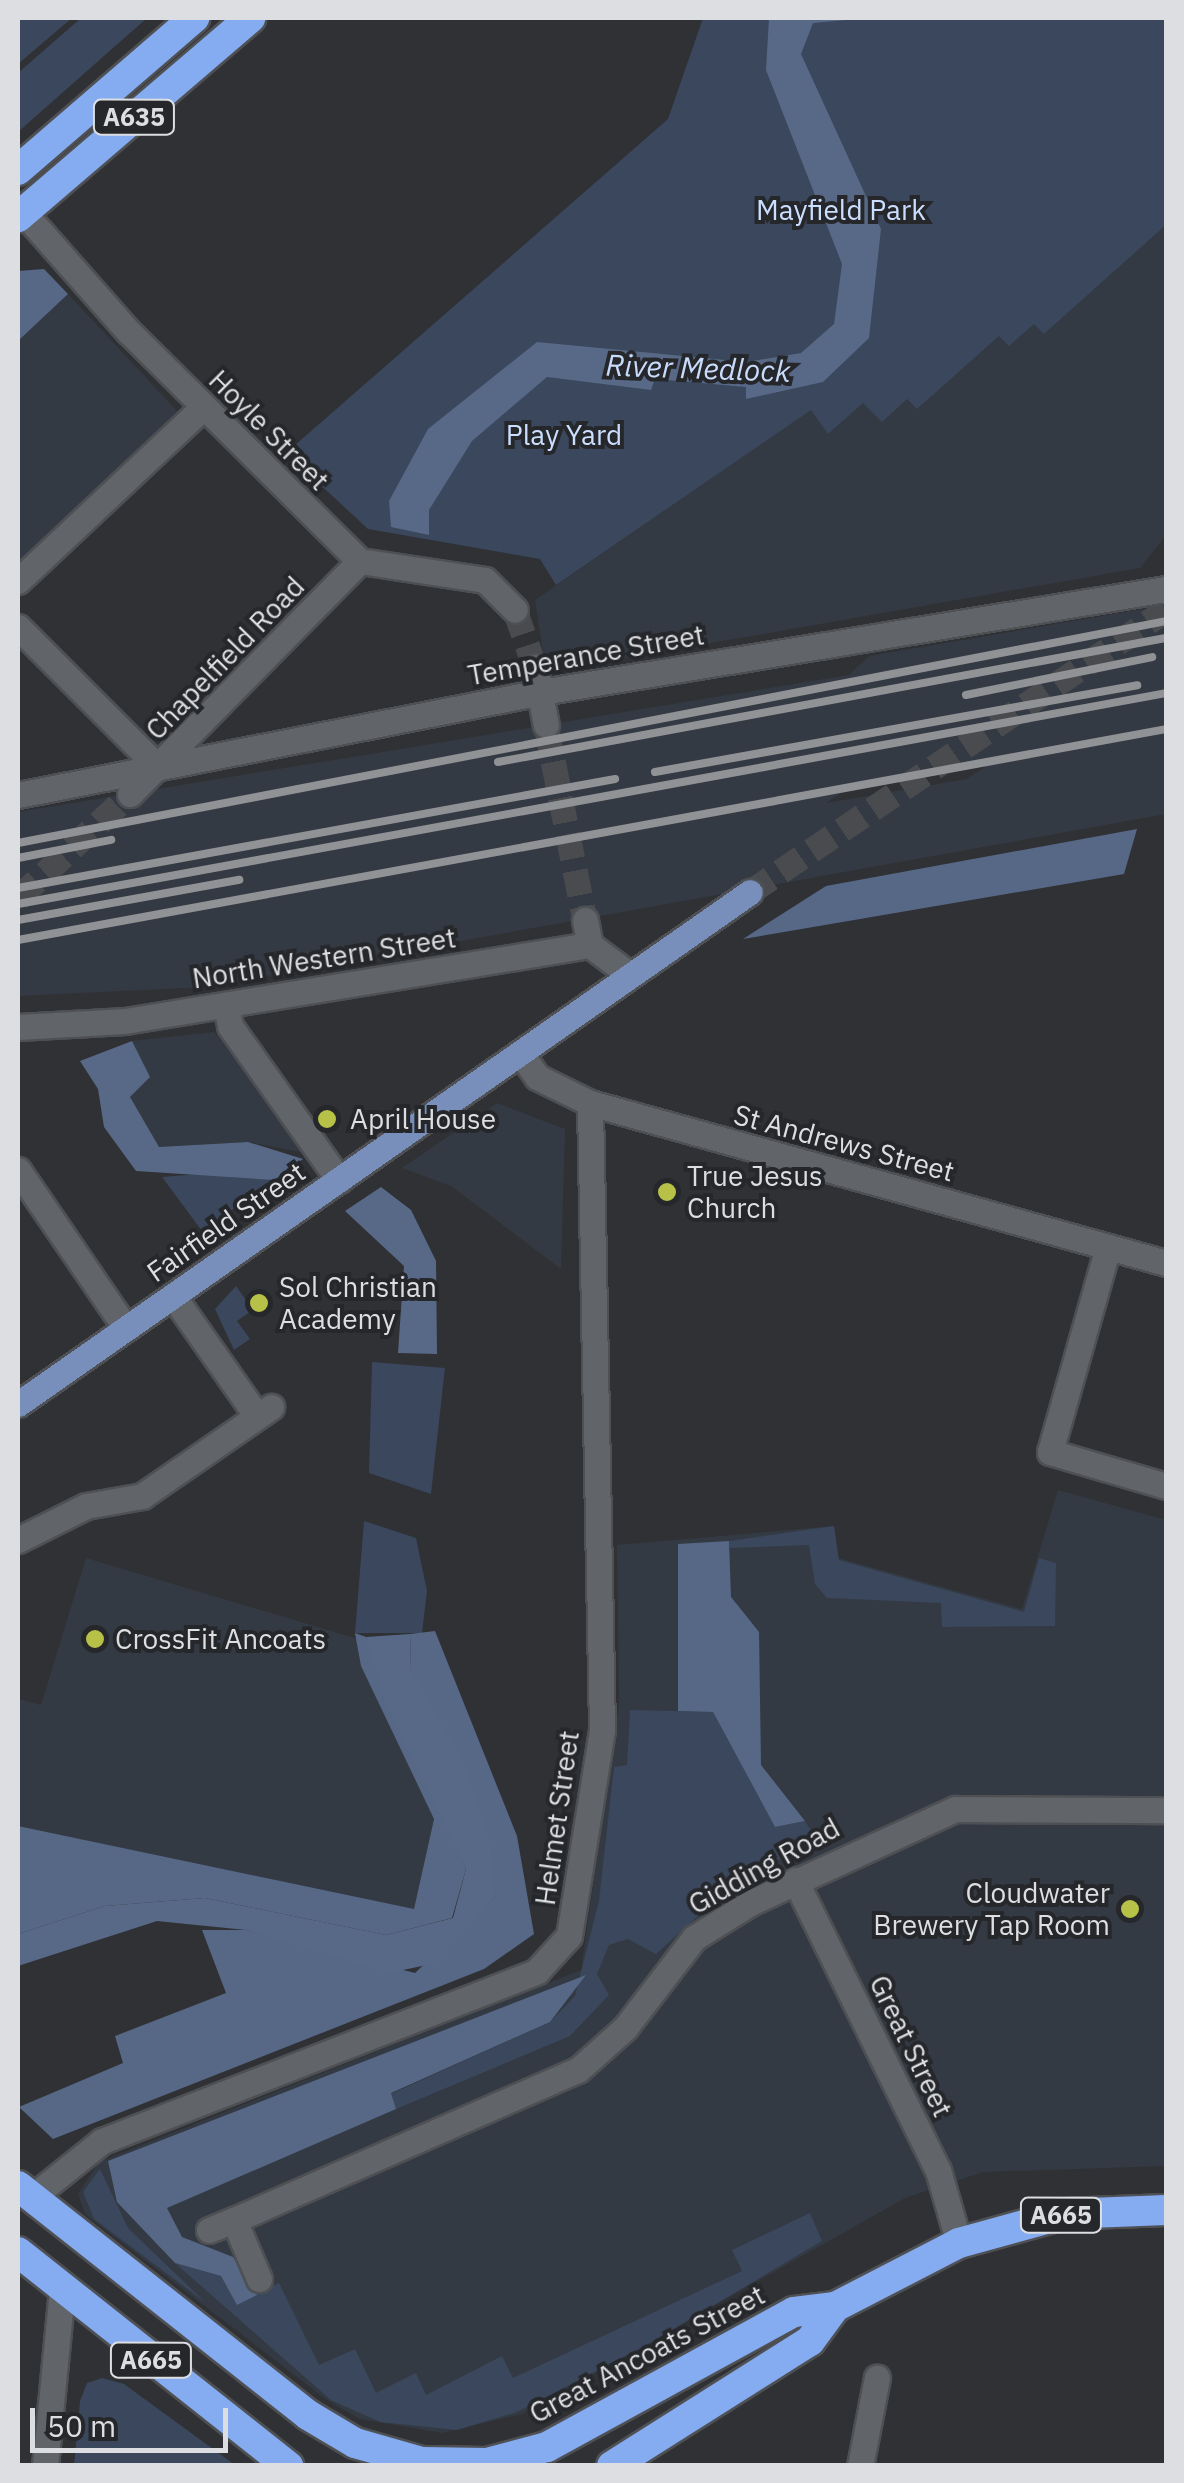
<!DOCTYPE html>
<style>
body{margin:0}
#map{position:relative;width:1184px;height:2483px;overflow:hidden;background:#2f3135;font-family:"IBM Plex Sans",sans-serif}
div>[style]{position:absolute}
.built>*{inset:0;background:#343a43}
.green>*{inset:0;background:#3a475c}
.forest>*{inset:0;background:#566886}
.water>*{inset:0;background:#586987}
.minor-tunnel>*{height:25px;margin-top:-12.5px;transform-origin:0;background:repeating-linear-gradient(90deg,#494b4f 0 25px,transparent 0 37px)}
.major-tunnel>*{height:25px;margin-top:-12.5px;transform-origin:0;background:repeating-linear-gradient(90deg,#494b4f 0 25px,transparent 0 37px)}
.roads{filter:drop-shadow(2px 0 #4e5054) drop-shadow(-2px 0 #4e5054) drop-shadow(0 2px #4e5054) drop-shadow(0 -2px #4e5054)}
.minor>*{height:25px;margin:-12.5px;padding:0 12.5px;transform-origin:12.5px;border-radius:12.5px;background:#616468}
.major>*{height:25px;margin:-12.5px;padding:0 12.5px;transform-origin:12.5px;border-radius:12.5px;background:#778fba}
.highway>*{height:30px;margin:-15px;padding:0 15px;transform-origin:15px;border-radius:15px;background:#85acf1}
.rail>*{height:8px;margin:-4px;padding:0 4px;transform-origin:4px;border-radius:4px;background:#919295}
.dots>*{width:28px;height:28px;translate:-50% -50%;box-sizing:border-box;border:5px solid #25272b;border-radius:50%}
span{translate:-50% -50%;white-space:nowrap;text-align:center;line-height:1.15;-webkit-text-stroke:8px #25272b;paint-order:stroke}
.shield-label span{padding:2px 8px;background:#25272b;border:2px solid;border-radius:8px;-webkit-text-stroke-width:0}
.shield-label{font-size:25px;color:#dddee1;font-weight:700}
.park-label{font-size:28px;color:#cbdeff}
.street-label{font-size:28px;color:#dddee1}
.poi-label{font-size:28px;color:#dddee1}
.left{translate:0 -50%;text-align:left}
.right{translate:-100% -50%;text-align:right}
.water-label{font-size:30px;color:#c8dbfb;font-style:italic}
.frame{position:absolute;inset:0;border:20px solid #dddee1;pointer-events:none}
.scale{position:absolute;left:30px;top:2408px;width:198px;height:45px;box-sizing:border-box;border:5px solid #dddee1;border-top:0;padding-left:12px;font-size:30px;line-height:35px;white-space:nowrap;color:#dddee1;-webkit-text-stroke:8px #25272b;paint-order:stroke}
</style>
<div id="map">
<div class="built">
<i style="clip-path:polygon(1166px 225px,1166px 535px,1140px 568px,546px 672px,535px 600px,812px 409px,907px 399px,917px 408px,999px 336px,1034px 324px,1045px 333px)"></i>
<i style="clip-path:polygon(68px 294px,177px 411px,18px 566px,18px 341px)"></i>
<i style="clip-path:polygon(evenodd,1166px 605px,1166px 814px,206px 987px,18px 996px,18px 812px,849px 675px,869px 656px,1166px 605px,986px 766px,967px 779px,826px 803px,847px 789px,986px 766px)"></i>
<i style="clip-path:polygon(214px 1032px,311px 1154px,249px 1142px,159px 1147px,140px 1123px,130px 1097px,150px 1077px,132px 1041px)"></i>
<i style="clip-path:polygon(497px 1103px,565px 1129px,561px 1269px,451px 1186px,402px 1168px)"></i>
<i style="clip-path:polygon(1058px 1490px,1166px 1520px,1166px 2166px,983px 2172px,905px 2198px,522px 2414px,442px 2433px,360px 2419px,327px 2400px,85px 2214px,78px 2194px,99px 2162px,581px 1970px,619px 1704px,617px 1545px,834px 1526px,838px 1558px,1022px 1609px)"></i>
<i style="clip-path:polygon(86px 1558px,358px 1639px,361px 1666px,434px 1819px,414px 1910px,18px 1826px,18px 1699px,41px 1705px)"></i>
</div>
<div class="green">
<i style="clip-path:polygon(18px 18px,72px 18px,18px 64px)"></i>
<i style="clip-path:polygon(81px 18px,147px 18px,18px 132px,18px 73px)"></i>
<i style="clip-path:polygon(703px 18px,1166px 18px,1166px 225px,1044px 334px,1034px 324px,1009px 346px,999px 336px,917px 409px,907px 399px,882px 422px,863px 403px,828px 434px,811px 410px,556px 585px,540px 559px,368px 529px,286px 453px,668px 119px)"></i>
<i style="clip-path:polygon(223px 1172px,274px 1180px,202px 1231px,162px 1177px)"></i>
<i style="clip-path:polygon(236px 1286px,253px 1310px,237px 1321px,250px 1339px,234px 1350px,215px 1309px)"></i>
<i style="clip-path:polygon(372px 1362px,445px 1368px,431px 1494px,369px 1473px)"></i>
<i style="clip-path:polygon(364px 1521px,416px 1538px,427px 1591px,422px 1633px,355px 1633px)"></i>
<i style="clip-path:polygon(834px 1526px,839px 1560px,1024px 1612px,1039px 1558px,1056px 1563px,1055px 1626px,942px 1627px,941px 1603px,827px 1598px,815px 1584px,809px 1545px,730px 1548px,729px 1541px)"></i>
<i style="clip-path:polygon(630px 1710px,713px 1712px,775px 1827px,805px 1821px,815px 1837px,721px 1895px,656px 1954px,628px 1939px,609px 1945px,597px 1974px,609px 1995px,570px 2036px,396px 2109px,391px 2094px,550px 2022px,575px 1996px,599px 1901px,614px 1767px,627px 1765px)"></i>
<i style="clip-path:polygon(100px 2169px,128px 2228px,206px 2303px,94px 2219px,83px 2192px)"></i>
<i style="clip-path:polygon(810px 2213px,822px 2241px,645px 2346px,517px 2412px,457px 2430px,380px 2422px,331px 2400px,175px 2263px,221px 2276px,237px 2304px,279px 2283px,319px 2365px,355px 2349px,376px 2393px,416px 2373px,426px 2395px,502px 2356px,513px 2378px,742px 2271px,732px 2250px)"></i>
<i style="clip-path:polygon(102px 2378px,124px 2384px,235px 2465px,74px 2465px,80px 2401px,87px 2383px)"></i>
</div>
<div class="forest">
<i style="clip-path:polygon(44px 269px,68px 294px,18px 341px,18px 271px)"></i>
<i style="clip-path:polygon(1137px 829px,1124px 874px,743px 939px,826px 886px)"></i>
<i style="clip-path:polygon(729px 1541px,731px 1597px,759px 1632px,761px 1765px,805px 1821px,775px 1827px,713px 1712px,678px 1711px,678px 1544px)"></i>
<i style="clip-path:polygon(435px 1631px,517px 1836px,534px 1934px,484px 1969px,53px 2139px,19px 2107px,123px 2063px,115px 2036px,226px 1993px,202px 1930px,246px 1930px,415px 1973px,495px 1897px,411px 1671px,410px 1634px)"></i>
<i style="clip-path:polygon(355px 1633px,366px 1637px,466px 1869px,452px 1918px,386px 1935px,205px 1898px,105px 1906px,18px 1934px,18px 1826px,414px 1909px,434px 1819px,361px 1666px)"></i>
<i style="clip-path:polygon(586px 1975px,550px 2022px,391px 2093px,396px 2109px,167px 2208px,182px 2237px,233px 2257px,257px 2295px,237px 2305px,221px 2276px,175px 2263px,117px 2202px,108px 2161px)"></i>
</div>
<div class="water">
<i style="clip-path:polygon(769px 18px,868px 18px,813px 23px,801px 54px,881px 229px,869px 338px,823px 382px,746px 399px,746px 387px,655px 379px,651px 390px,547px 377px,472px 441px,429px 510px,429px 535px,391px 527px,389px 501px,428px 429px,537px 342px,746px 362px,801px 353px,834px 324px,842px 264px,766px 70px)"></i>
<i style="clip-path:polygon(132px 1041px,150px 1077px,130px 1097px,159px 1147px,248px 1142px,303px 1159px,274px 1180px,136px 1171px,104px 1127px,98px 1089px,80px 1061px)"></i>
<i style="clip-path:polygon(381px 1187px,411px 1210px,436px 1261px,437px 1354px,398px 1353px,404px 1266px,345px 1211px)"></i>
<i style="clip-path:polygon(410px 1634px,411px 1671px,467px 1769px,489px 1838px,495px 1897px,436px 1963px,389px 1973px,246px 1930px,157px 1921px,18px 1966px,18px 1934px,105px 1906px,205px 1898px,386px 1935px,453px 1918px,466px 1869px,383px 1697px,366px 1637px)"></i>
</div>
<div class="minor-tunnel">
<i style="left:515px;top:610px;width:60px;rotate:70.7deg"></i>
<i style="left:546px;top:725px;width:199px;rotate:78.7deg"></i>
<i style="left:18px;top:898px;width:153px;rotate:-42.9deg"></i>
</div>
<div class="major-tunnel">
<i style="left:750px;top:892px;width:503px;rotate:-34.13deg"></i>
</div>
<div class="roads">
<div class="minor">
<i style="left:23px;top:212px;width:159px;rotate:48.6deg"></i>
<i style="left:128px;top:331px;width:327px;rotate:44.8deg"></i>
<i style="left:360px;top:561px;width:126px;rotate:8.6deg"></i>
<i style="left:485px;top:580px;width:42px;rotate:45deg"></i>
<i style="left:18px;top:581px;width:254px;rotate:-43.2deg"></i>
<i style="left:18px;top:627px;width:199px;rotate:45deg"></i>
<i style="left:535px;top:667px;width:59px;rotate:79.3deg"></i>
<i style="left:130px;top:794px;width:327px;rotate:-45.4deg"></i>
<i style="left:18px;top:795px;width:533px;rotate:-11.14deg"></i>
<i style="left:541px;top:692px;width:633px;rotate:-9.36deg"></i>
<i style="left:585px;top:920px;width:25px;rotate:79deg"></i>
<i style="left:226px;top:1005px;width:21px;rotate:79deg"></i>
<i style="left:230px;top:1026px;width:189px;rotate:54.7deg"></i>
<i style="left:18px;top:1027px;width:107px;rotate:-3.2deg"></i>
<i style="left:125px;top:1021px;width:471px;rotate:-9.3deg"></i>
<i style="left:590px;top:945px;width:50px;rotate:36.9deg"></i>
<i style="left:521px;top:1054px;width:28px;rotate:55deg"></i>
<i style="left:537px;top:1077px;width:59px;rotate:26.1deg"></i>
<i style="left:590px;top:1103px;width:598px;rotate:15.52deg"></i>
<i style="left:18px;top:1170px;width:190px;rotate:55.7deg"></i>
<i style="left:1108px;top:1247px;width:213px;rotate:105.8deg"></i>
<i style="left:1050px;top:1452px;width:121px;rotate:16.3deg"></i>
<i style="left:173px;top:1296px;width:146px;rotate:55deg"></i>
<i style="left:18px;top:1540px;width:76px;rotate:-26.6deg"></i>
<i style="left:86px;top:1506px;width:57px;rotate:-10.1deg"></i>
<i style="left:142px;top:1496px;width:157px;rotate:-34.6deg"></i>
<i style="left:795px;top:1880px;width:323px;rotate:63.8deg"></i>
<i style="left:938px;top:2170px;width:76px;rotate:74deg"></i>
<i style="left:31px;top:2198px;width:91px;rotate:-38.8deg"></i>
<i style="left:102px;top:2141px;width:467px;rotate:-21.3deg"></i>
<i style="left:537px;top:1971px;width:47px;rotate:-47.6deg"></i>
<i style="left:569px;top:1936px;width:209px;rotate:-80.9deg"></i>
<i style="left:602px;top:1730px;width:627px;rotate:-91.1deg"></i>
<i style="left:209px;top:2230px;width:27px;rotate:-22deg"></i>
<i style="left:259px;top:2279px;width:64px;rotate:-113deg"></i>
<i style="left:234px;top:2220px;width:375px;rotate:-23.6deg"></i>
<i style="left:578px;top:2070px;width:63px;rotate:-41.8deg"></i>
<i style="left:625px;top:2028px;width:113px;rotate:-52.5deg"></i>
<i style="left:694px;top:1938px;width:66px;rotate:-32deg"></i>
<i style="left:750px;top:1903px;width:226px;rotate:-24.6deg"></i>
<i style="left:955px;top:1809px;width:211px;rotate:0.3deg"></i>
<i style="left:45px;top:2466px;width:178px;rotate:-84.5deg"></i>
<i style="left:860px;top:2466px;width:90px;rotate:-79.1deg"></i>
</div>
<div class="major">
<i style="left:18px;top:1404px;width:893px;rotate:-34.97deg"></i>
</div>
<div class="highway">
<i style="left:18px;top:170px;width:233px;rotate:-40.8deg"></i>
<i style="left:18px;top:217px;width:306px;rotate:-40.6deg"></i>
<i style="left:18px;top:2186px;width:370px;rotate:38.3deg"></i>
<i style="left:308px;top:2415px;width:55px;rotate:30.8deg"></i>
<i style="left:355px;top:2443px;width:70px;rotate:15.8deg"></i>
<i style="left:422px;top:2462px;width:65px;rotate:0.9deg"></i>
<i style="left:487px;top:2463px;width:62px;rotate:-14.9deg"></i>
<i style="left:547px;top:2447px;width:281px;rotate:-28.7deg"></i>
<i style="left:794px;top:2312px;width:41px;rotate:-7deg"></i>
<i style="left:835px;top:2307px;width:140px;rotate:-27.3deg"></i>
<i style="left:959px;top:2243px;width:109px;rotate:-15.4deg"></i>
<i style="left:1064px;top:2214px;width:102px;rotate:-2.2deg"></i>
<i style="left:18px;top:2252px;width:345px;rotate:38.4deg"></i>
<i style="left:612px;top:2466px;width:234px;rotate:-32.3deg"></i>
<i style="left:810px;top:2341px;width:42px;rotate:-53.7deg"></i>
</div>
</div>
<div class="rail">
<i style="left:966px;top:695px;width:190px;rotate:-11.5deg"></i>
<i style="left:498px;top:762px;width:679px;rotate:-10.52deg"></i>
<i style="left:655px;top:772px;width:490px;rotate:-10.2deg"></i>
<i style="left:18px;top:843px;width:1169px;rotate:-10.94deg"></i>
<i style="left:18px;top:858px;width:95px;rotate:-11deg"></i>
<i style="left:18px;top:888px;width:607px;rotate:-10.35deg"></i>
<i style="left:18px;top:904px;width:1167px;rotate:-10.41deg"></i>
<i style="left:18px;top:920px;width:225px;rotate:-10.3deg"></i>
<i style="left:18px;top:940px;width:1167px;rotate:-10.41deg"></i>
</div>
<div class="dots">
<i style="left:327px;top:1119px;background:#b7c148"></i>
<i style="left:667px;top:1192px;background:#b7c148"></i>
<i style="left:259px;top:1303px;background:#b7c148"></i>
<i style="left:95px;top:1639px;background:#b7c148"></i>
<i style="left:1130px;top:1909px;background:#b7c148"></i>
</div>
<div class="shield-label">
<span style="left:134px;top:117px">A635</span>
<span style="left:1061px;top:2215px">A665</span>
<span style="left:151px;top:2360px">A665</span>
</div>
<div class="park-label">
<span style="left:841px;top:210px">Mayfield Park</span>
<span style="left:564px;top:435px">Play Yard</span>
</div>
<div class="street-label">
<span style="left:269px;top:430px;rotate:45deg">Hoyle Street</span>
<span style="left:586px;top:655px;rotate:-10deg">Temperance Street</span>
<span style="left:225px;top:658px;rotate:-46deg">Chapelfield Road</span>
<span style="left:324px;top:958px;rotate:-9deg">North Western Street</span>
<span style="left:844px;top:1143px;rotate:15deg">St Andrews Street</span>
<span style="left:226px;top:1222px;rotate:-35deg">Fairfield Street</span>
<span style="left:557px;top:1818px;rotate:-82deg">Helmet Street</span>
<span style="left:764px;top:1866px;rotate:-29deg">Gidding Road</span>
<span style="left:911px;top:2046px;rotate:64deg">Great Street</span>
<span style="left:647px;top:2354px;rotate:-28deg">Great Ancoats Street</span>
</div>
<div class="poi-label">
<span class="left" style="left:350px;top:1119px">April House</span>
<span class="left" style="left:687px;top:1192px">True Jesus<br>Church</span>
<span class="left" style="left:279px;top:1303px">Sol Christian<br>Academy</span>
<span class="left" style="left:115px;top:1639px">CrossFit Ancoats</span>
<span class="right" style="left:1110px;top:1909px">Cloudwater<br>Brewery Tap Room</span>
</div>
<div class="water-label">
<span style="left:698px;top:368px;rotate:2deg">River Medlock</span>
</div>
<div class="frame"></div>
<div class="scale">50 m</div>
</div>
